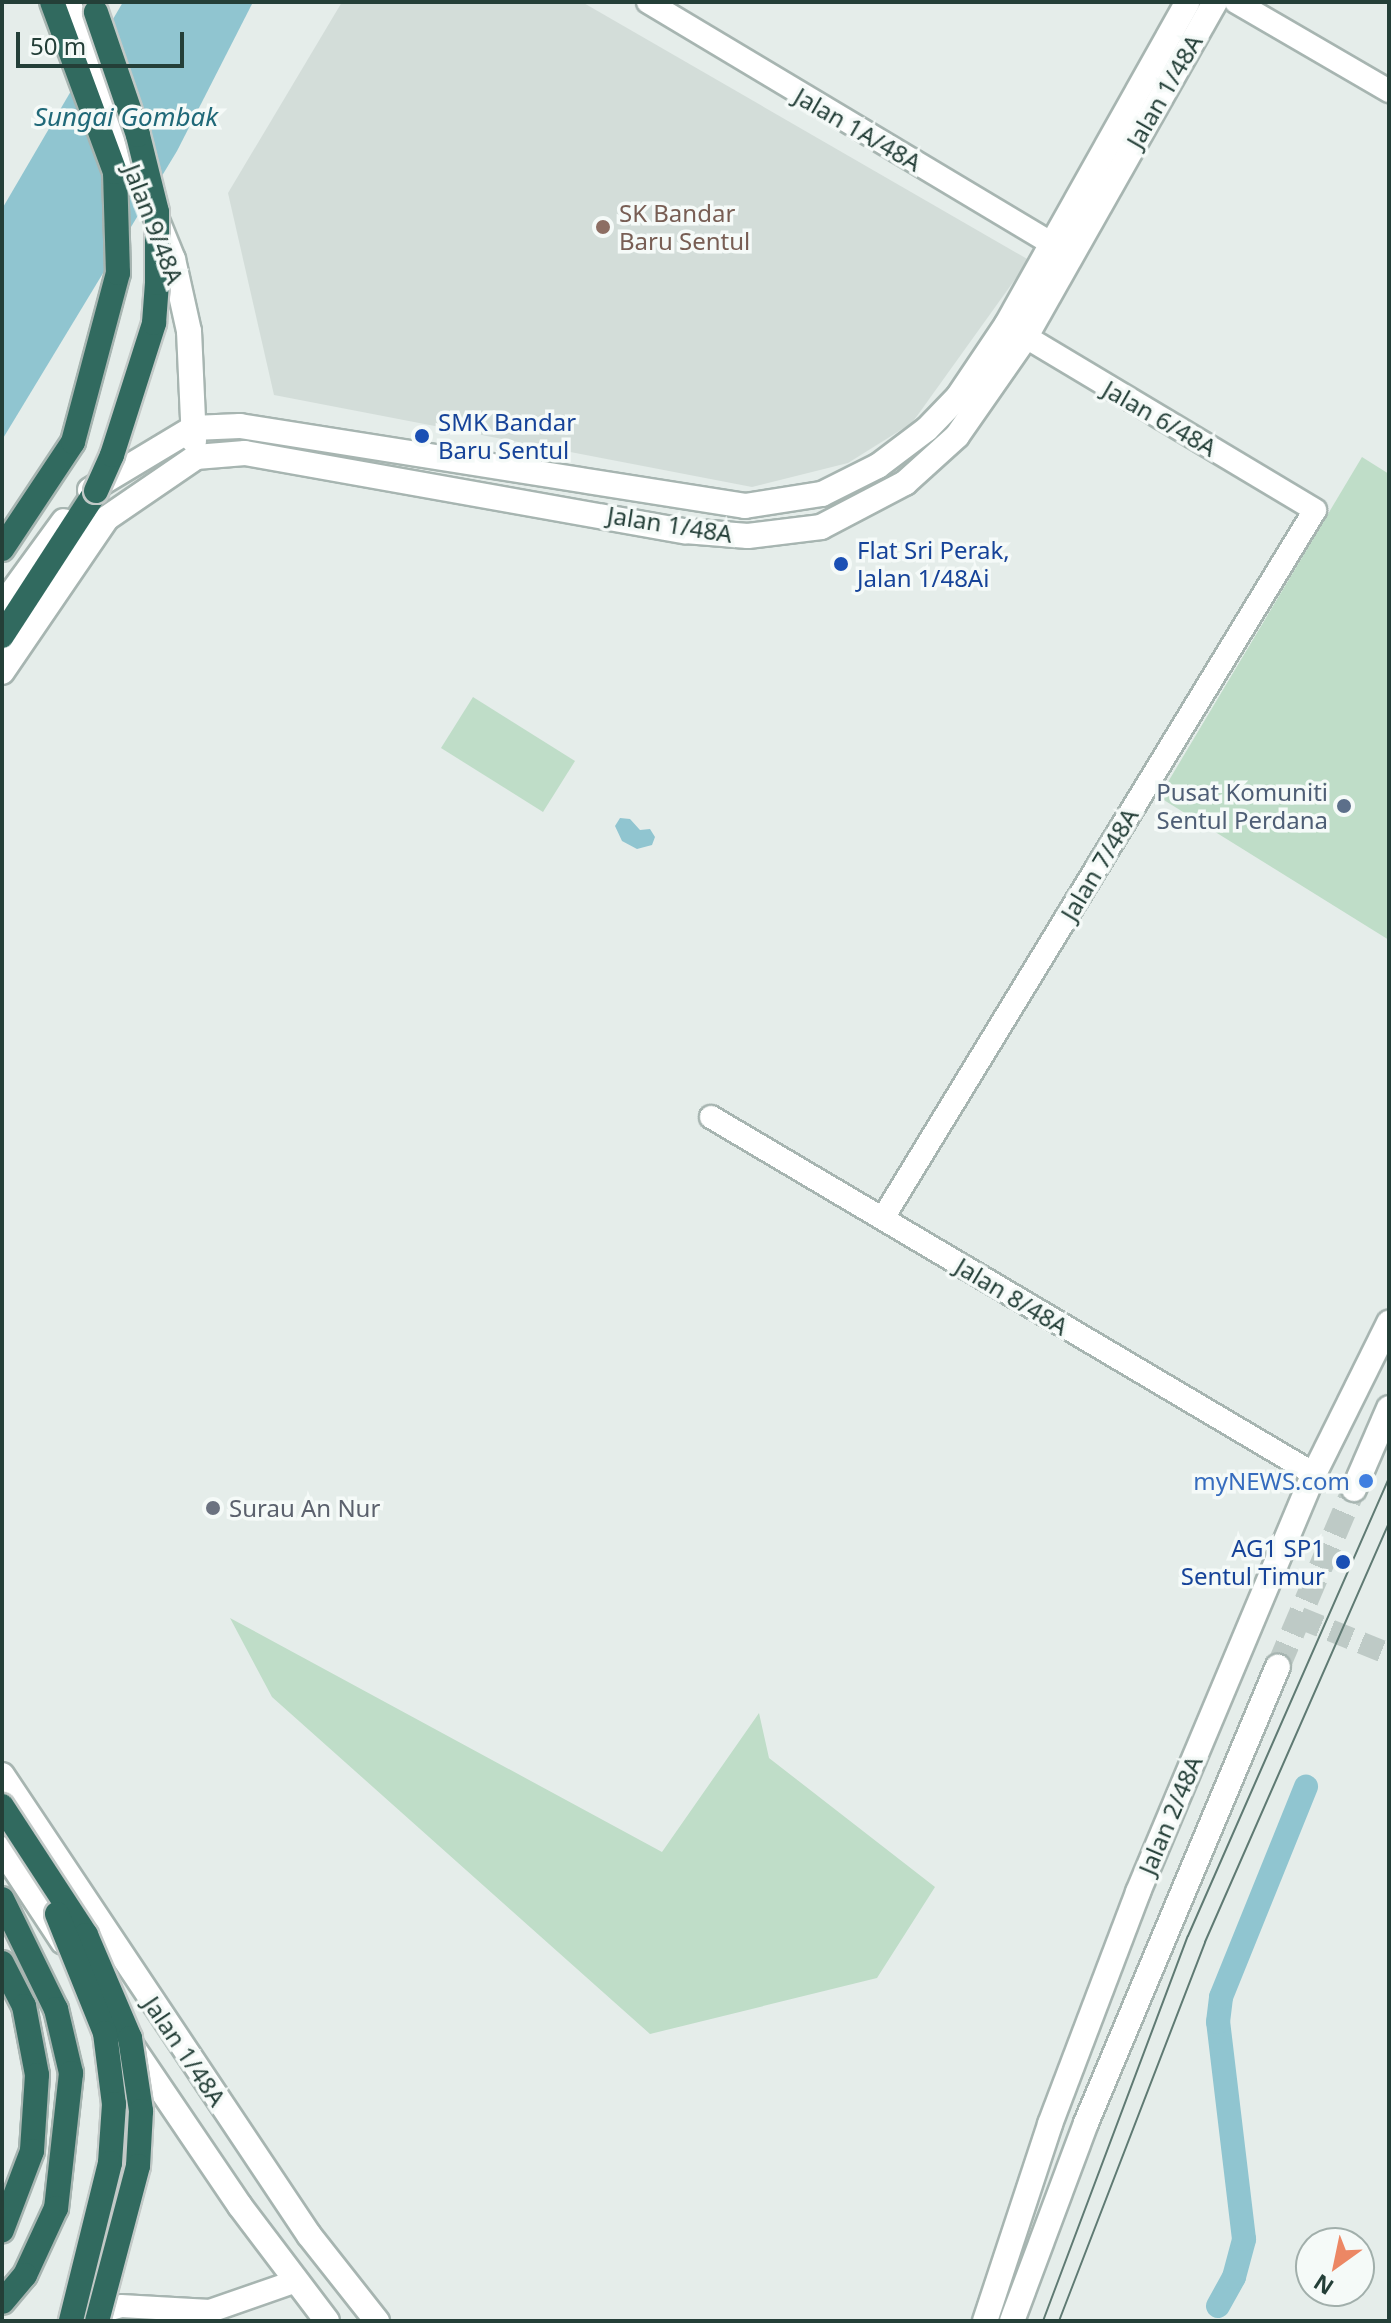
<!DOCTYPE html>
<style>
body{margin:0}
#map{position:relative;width:1391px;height:2323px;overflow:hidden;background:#e5edea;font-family:"Noto Sans",sans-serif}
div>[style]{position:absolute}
.built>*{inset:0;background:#d3ddd9}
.green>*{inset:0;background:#bfddc8}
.water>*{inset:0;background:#90c5d0}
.canal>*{height:24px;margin:-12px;padding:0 12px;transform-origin:12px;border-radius:12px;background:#90c5d0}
.minor-tunnel>*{height:22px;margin-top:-11px;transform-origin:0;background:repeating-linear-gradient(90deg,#becac6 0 22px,transparent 0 33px)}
.secondary-tunnel>*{height:24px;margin-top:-12px;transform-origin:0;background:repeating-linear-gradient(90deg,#becac6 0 24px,transparent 0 36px)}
.roads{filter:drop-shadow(2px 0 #a7b5b1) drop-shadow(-2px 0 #a7b5b1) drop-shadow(0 2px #a7b5b1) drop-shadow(0 -2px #a7b5b1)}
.minor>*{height:22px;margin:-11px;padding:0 11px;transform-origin:11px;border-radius:11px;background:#fff}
.secondary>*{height:24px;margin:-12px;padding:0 12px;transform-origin:12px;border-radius:12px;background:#fff}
.motorway>*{height:24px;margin:-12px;padding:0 12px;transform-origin:12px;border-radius:12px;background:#316a5f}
.tram>*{height:2px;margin:-1px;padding:0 1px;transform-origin:1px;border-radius:1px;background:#5f7a73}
.bridges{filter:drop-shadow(2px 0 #c2c9c7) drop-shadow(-2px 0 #c2c9c7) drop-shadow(0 2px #c2c9c7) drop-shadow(0 -2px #c2c9c7)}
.motorway-bridge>*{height:24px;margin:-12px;padding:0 12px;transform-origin:12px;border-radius:12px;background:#316a5f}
.dots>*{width:22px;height:22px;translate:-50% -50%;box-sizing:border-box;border:4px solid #f5faf8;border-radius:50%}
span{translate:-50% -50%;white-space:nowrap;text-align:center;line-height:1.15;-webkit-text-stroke:7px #f5faf8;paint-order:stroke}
.street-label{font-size:24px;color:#243f38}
.education-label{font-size:24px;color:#785e54}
.left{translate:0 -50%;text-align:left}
.transit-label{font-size:24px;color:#164399}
.right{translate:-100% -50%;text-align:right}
.service-label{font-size:24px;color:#4e5e75}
.shop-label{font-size:24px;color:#366cbe}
.worship-label{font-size:24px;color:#5b616d}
.water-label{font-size:26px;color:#206979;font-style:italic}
.frame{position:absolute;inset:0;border:4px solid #243f38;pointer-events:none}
.north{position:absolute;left:1295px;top:2227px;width:80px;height:80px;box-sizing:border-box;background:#f5faf8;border:2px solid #a1afab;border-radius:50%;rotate:213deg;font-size:22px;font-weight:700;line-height:32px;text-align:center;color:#243f38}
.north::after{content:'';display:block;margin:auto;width:28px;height:36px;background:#ec8764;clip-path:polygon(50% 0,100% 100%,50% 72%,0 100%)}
.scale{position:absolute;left:16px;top:32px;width:168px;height:36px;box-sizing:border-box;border:4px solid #243f38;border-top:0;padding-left:10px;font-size:24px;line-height:28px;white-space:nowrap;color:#243f38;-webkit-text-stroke:6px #f5faf8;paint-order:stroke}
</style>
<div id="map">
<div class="built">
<i style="clip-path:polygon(342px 2px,582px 2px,1029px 260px,912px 423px,848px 463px,752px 487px,274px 395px,228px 193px)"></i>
</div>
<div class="green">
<i style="clip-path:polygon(1362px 457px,1389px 474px,1389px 940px,1159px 797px)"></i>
<i style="clip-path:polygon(473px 697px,575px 761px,543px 812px,441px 748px)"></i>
<i style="clip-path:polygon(230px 1618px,662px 1852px,759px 1713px,769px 1758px,935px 1887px,877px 1978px,650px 2034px,272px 1697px)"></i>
</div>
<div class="water">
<i style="clip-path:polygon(123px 2px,253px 2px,177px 151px,2px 440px,2px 209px)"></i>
<i style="clip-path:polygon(620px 818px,630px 819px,640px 830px,650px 829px,655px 837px,652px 845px,637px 849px,622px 841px,615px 826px)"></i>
</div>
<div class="canal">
<i style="left:1218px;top:2306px;width:33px;rotate:-61deg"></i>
<i style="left:1234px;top:2277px;width:39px;rotate:-75deg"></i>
<i style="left:1244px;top:2239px;width:219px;rotate:-96.8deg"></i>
<i style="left:1218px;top:2022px;width:25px;rotate:-83deg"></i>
<i style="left:1221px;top:1997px;width:227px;rotate:-68deg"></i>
</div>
<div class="minor-tunnel">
<i style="left:1300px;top:1618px;width:96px;rotate:22deg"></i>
</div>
<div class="secondary-tunnel">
<i style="left:1278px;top:1667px;width:194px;rotate:-66.9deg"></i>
</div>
<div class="roads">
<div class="minor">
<i style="left:648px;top:2px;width:487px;rotate:30.9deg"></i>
<i style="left:1236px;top:2px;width:177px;rotate:30.2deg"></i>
<i style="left:711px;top:1117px;width:701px;rotate:30.63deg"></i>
<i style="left:883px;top:1218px;width:829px;rotate:-58.61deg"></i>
<i style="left:1315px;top:510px;width:354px;rotate:-149.1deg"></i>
<i style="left:88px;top:2315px;width:34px;rotate:-15deg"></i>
<i style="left:121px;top:2306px;width:89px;rotate:3.2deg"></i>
<i style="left:210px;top:2311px;width:91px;rotate:-19.2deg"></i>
</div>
<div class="secondary">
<i style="left:68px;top:2px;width:278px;rotate:67.8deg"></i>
<i style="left:173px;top:259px;width:74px;rotate:77.5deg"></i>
<i style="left:189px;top:331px;width:110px;rotate:87.4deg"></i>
<i style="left:90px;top:490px;width:120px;rotate:-31deg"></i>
<i style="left:193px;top:428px;width:47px;rotate:-2.4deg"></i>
<i style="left:240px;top:426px;width:511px;rotate:9deg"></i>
<i style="left:745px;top:506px;width:78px;rotate:-8.9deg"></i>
<i style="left:822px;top:494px;width:63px;rotate:-26.6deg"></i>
<i style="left:878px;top:466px;width:61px;rotate:-37.1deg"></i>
<i style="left:927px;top:429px;width:45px;rotate:-45.9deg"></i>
<i style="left:958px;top:397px;width:88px;rotate:-56.1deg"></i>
<i style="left:1007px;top:324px;width:369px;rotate:-60.7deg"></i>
<i style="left:2px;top:606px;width:105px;rotate:-53.9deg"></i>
<i style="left:2px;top:672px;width:186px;rotate:-55.7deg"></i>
<i style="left:107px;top:518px;width:108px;rotate:-34.4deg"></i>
<i style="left:196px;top:457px;width:49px;rotate:-4.7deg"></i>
<i style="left:245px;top:453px;width:447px;rotate:10.1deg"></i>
<i style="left:685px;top:531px;width:63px;rotate:4.5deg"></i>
<i style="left:748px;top:536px;width:74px;rotate:-7deg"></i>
<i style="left:821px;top:527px;width:95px;rotate:-27.6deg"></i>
<i style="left:905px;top:483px;width:70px;rotate:-42.1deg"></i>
<i style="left:957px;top:436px;width:119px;rotate:-55.2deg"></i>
<i style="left:1025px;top:338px;width:386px;rotate:-60.5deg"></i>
<i style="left:1354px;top:1489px;width:88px;rotate:-66.6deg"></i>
<i style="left:2px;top:1775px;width:553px;rotate:56.28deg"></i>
<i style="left:309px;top:2235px;width:110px;rotate:51.7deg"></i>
<i style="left:2px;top:1849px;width:111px;rotate:56.7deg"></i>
<i style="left:129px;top:2042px;width:198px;rotate:55.9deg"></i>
<i style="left:240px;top:2206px;width:144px;rotate:52.9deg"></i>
<i style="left:985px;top:2321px;width:207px;rotate:-71.7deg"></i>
<i style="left:1050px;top:2124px;width:248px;rotate:-69.2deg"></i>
<i style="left:1138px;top:1892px;width:454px;rotate:-67.2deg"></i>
<i style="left:1314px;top:1474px;width:169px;rotate:-63.6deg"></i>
<i style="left:1012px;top:2321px;width:211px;rotate:-69.5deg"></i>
<i style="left:1086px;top:2123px;width:495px;rotate:-67.2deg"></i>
</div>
<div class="motorway">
<i style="left:2px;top:549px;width:128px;rotate:-56.4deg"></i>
<i style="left:73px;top:442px;width:175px;rotate:-75.1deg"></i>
<i style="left:118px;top:273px;width:101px;rotate:-91.7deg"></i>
<i style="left:115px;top:172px;width:181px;rotate:-110.3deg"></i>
<i style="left:2px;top:636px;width:173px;rotate:-57deg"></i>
<i style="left:2px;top:1899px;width:123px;rotate:63.9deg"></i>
<i style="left:56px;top:2009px;width:66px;rotate:76.8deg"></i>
<i style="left:71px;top:2073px;width:136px;rotate:96.3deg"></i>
<i style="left:56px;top:2208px;width:74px;rotate:114.8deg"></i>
<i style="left:25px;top:2275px;width:35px;rotate:130deg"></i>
<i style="left:2px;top:1963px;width:48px;rotate:62.9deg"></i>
<i style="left:24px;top:2006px;width:70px;rotate:79.3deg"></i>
<i style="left:37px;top:2075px;width:76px;rotate:93.8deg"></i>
<i style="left:32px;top:2151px;width:85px;rotate:110.8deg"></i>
</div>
</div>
<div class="tram">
<i style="left:1043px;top:2321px;width:411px;rotate:-69.4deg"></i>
<i style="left:1188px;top:1936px;width:500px;rotate:-66.31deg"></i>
<i style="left:1059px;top:2321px;width:406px;rotate:-68.9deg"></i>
<i style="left:1205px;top:1942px;width:459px;rotate:-66.3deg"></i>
</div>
<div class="bridges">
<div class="motorway-bridge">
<i style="left:96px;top:491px;width:39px;rotate:-66deg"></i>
<i style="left:112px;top:455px;width:139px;rotate:-72.3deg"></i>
<i style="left:154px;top:323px;width:40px;rotate:-85.7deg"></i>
<i style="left:157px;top:283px;width:71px;rotate:-90deg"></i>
<i style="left:157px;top:212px;width:79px;rotate:-103.9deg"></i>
<i style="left:138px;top:135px;width:130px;rotate:-108.9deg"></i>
<i style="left:2px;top:1806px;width:154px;rotate:56.9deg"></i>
<i style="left:86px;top:1935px;width:112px;rotate:66.9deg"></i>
<i style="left:130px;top:2038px;width:74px;rotate:81.4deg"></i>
<i style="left:141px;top:2111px;width:55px;rotate:93.1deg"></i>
<i style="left:138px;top:2166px;width:160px;rotate:104.8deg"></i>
<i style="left:57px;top:1914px;width:128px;rotate:68deg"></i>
<i style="left:105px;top:2033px;width:72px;rotate:82.8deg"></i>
<i style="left:114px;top:2104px;width:59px;rotate:93.9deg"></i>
<i style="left:110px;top:2163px;width:163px;rotate:103.9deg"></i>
</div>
</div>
<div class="dots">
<i style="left:603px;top:227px;background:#8d6e63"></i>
<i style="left:422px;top:436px;background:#1a4fb4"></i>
<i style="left:841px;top:564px;background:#1a4fb4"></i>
<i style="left:1344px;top:806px;background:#5c6f8a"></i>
<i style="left:1366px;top:1481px;background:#3f7fe0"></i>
<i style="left:213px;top:1508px;background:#6b7280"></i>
<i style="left:1343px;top:1562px;background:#1a4fb4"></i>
</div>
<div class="street-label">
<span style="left:1164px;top:91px;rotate:-60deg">Jalan 1/48A</span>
<span style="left:858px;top:129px;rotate:30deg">Jalan 1A/48A</span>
<span style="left:154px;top:224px;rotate:69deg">Jalan 9/48A</span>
<span style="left:1160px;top:418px;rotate:30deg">Jalan 6/48A</span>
<span style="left:670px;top:524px;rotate:9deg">Jalan 1/48A</span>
<span style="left:1099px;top:864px;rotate:-59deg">Jalan 7/48A</span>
<span style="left:1012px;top:1296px;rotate:31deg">Jalan 8/48A</span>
<span style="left:1170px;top:1815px;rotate:-67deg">Jalan 2/48A</span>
<span style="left:185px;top:2051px;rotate:56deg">Jalan 1/48A</span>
</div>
<div class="education-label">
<span class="left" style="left:619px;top:227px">SK Bandar<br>Baru Sentul</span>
</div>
<div class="transit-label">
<span class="left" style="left:438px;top:436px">SMK Bandar<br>Baru Sentul</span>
<span class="left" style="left:857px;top:564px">Flat Sri Perak,<br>Jalan 1/48Ai</span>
<span class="right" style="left:1325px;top:1562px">AG1 SP1<br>Sentul Timur</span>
</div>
<div class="service-label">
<span class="right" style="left:1328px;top:806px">Pusat Komuniti<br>Sentul Perdana</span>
</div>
<div class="shop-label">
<span class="right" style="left:1350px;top:1481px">myNEWS.com</span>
</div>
<div class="worship-label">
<span class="left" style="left:229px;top:1508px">Surau An Nur</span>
</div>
<div class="water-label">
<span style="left:126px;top:117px">Sungai Gombak</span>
</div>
<div class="frame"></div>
<div class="north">N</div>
<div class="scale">50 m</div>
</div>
